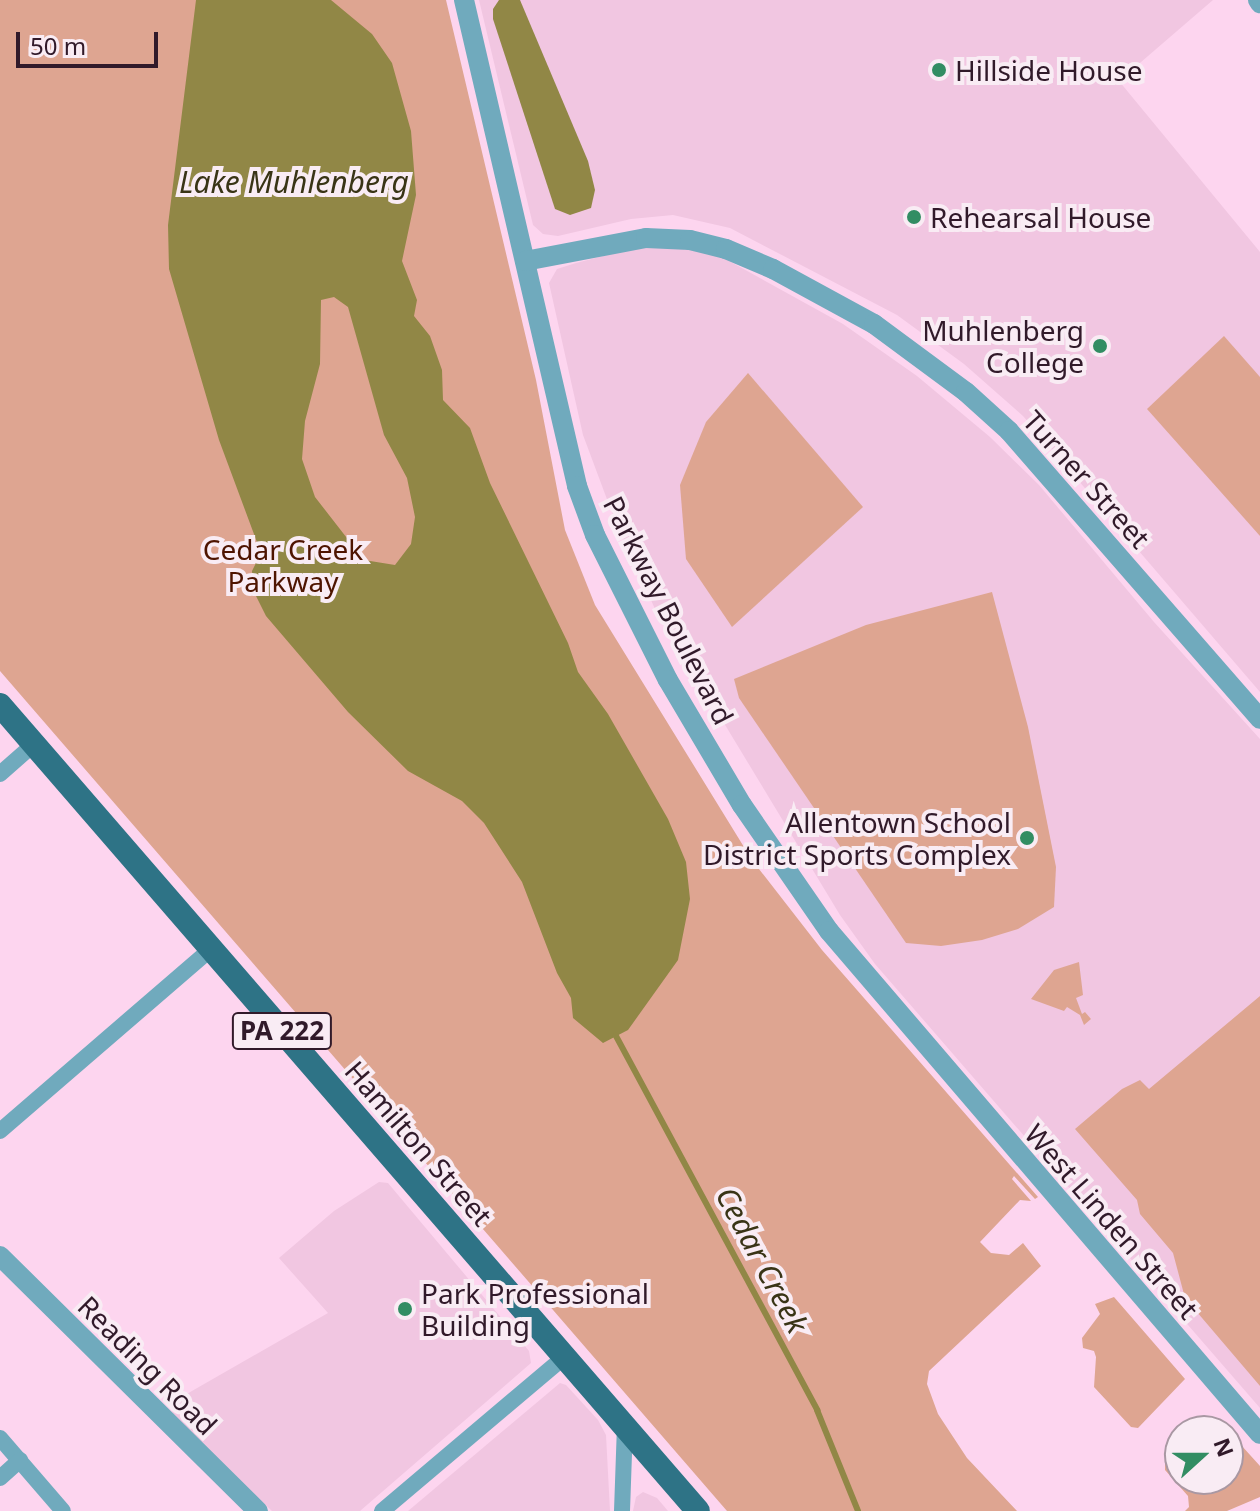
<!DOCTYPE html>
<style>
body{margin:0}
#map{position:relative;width:1260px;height:1511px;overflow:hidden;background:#fdd5ef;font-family:"Noto Sans",sans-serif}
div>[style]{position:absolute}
.built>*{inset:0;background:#f1c6e1}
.green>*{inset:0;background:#dea591}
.water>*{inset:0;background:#918746}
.stream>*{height:6px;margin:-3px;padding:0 3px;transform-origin:3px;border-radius:3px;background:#918746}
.minor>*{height:16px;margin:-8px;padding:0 8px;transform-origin:8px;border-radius:8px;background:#70aabd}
.tertiary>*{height:20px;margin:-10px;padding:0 10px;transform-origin:10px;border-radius:10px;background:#70aabd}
.primary>*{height:24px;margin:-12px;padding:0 12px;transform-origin:12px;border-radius:12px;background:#2e7386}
.dots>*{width:22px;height:22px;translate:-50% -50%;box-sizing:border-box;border:4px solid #f9ecf4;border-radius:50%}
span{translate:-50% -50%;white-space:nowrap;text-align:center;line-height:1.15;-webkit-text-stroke:8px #f9ecf4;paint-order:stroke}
.shield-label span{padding:2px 6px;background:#f9ecf4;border:2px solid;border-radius:6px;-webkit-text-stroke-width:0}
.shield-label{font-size:26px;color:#311a2a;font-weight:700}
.poi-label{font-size:28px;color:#311a2a}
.left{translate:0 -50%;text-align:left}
.right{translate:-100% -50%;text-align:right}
.street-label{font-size:28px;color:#311a2a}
.park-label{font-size:28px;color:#4e1400}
.water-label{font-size:30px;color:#393416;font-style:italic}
.north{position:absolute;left:1164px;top:1415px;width:80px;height:80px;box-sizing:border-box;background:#f9ecf4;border:2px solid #a998a3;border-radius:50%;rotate:69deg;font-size:22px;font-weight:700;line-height:32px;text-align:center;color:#311a2a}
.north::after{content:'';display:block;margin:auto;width:28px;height:36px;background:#328d63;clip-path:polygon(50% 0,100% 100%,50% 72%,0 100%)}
.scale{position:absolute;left:16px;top:32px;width:142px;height:36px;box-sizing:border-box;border:4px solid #311a2a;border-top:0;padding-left:10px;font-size:24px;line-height:28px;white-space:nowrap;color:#311a2a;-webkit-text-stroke:6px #f9ecf4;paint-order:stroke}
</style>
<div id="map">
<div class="built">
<i style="clip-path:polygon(479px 0,1213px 0,1119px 81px,1260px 252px,1260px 692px,1023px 416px,964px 364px,897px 315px,730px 228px,673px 215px,631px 219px,558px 236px,543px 234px,533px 225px)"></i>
<i style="clip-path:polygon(680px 246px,720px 256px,843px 324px,917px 376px,990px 437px,1039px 485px,1154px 622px,1260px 739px,1260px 1408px,875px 964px,840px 915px,655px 609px,614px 518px,583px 435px,549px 283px,557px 269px,576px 263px,634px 248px)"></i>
<i style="clip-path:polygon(379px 1182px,388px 1183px,529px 1351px,531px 1363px,360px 1511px,272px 1511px,173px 1418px,172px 1406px,178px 1399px,328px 1313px,279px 1258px,334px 1211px)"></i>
<i style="clip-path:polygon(560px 1383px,566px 1385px,598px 1420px,606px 1435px,610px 1511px,408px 1511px)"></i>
<i style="clip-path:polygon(643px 1492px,657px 1498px,668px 1511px,633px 1511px,636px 1497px)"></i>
</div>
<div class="green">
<i style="clip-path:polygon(0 0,446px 0,536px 380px,565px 530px,595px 605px,752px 860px,822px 950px,1038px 1197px,1035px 1199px,1014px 1176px,1012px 1179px,1031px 1201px,1020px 1200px,980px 1242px,991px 1253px,1009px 1255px,1023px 1243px,1041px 1266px,929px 1371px,927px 1384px,938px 1414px,967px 1458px,1017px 1511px,727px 1511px,0 671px)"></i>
<i style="clip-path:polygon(1224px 336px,1260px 377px,1260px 536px,1147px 409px)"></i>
<i style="clip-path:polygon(748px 373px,863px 507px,732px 627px,686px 559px,680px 485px,706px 422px)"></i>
<i style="clip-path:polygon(992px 592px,1028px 727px,1056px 867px,1054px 907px,1018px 929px,982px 940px,941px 946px,906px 943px,739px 698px,734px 679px,866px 625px)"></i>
<i style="clip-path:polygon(1079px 962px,1083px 995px,1076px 998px,1082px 1014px,1085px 1012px,1091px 1019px,1084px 1025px,1080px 1015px,1067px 1007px,1064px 1011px,1031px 999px,1054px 970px)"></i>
<i style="clip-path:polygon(1260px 996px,1260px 1386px,1185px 1298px,1173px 1253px,1140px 1214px,1137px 1200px,1075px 1129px,1122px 1089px,1140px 1080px,1149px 1089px)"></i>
<i style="clip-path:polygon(1114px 1297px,1185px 1379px,1138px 1428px,1131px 1427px,1094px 1387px,1096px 1357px,1094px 1351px,1083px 1348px,1082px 1338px,1100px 1314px,1095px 1304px)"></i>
<i style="clip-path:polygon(1222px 1424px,1260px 1466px,1260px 1497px,1227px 1511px,1185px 1511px,1189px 1507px,1188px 1496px,1165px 1470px,1165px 1464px,1180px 1453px,1180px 1479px,1228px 1479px,1228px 1431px,1201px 1431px,1207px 1425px,1215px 1429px)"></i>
</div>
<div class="water">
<i style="clip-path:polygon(evenodd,196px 0,331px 0,372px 34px,392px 63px,411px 131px,416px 195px,402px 261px,417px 300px,414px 316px,430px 336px,442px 370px,443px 400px,470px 428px,490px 483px,568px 643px,578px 672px,608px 714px,668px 819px,686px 862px,690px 899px,678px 960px,628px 1030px,603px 1043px,573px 1018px,571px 998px,557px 973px,522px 882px,484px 823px,462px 801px,408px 771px,348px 712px,266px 616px,253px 590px,252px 571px,261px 553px,219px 440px,169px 269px,168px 225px,196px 0,334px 297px,348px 307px,384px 435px,407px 478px,415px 517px,411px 544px,395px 565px,364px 560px,315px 497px,302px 459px,305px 421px,320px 364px,321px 300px,334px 297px)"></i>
<i style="clip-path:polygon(499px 0,520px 0,588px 161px,595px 190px,591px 208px,570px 215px,555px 209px,493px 19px,493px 9px)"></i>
</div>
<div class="stream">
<i style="left:616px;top:1036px;width:425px;rotate:61.7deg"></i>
<i style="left:817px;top:1410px;width:109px;rotate:67.9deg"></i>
</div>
<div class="minor">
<i style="left:0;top:774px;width:45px;rotate:-41.4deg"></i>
<i style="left:0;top:1131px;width:279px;rotate:-40.8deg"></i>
<i style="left:0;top:1438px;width:96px;rotate:49.2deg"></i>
<i style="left:0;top:1478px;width:27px;rotate:-42deg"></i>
<i style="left:382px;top:1511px;width:238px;rotate:-40.2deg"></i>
<i style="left:622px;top:1511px;width:85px;rotate:-88deg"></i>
</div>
<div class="tertiary">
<i style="left:464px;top:0;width:499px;rotate:76.9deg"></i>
<i style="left:577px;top:486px;width:52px;rotate:69.8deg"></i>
<i style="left:595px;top:535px;width:162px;rotate:63.3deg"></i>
<i style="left:668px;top:680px;width:145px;rotate:59.4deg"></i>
<i style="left:742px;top:805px;width:153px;rotate:55.4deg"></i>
<i style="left:829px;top:931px;width:662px;rotate:49.41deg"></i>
<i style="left:1258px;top:0;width:4px;rotate:56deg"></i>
<i style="left:525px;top:261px;width:123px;rotate:-10.8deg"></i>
<i style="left:646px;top:238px;width:44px;rotate:2.6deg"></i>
<i style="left:690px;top:240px;width:37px;rotate:14deg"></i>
<i style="left:726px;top:249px;width:51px;rotate:23.1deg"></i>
<i style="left:773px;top:269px;width:115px;rotate:28.6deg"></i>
<i style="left:874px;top:324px;width:114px;rotate:36.5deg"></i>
<i style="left:966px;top:392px;width:58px;rotate:42.2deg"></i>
<i style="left:1009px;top:431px;width:382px;rotate:48.9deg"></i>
<i style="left:0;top:1256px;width:363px;rotate:44.7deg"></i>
</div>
<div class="primary">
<i style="left:0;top:705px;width:1066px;rotate:49.11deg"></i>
</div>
<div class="dots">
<i style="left:939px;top:70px;background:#328d63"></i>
<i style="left:914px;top:217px;background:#328d63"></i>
<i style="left:1100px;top:346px;background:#328d63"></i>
<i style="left:1027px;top:838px;background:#328d63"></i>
<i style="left:405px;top:1309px;background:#328d63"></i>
</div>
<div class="shield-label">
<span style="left:282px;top:1031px">PA 222</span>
</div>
<div class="poi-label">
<span class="left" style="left:955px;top:70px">Hillside House</span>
<span class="left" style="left:930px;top:217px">Rehearsal House</span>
<span class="right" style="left:1084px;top:346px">Muhlenberg<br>College</span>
<span class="right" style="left:1011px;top:838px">Allentown School<br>District Sports Complex</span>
<span class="left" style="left:421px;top:1309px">Park Professional<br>Building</span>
</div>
<div class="street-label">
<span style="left:1087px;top:479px;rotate:48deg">Turner Street</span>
<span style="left:669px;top:610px;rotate:63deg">Parkway Boulevard</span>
<span style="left:419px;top:1143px;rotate:49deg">Hamilton Street</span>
<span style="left:1112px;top:1221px;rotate:49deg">West Linden Street</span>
<span style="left:148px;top:1365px;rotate:45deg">Reading Road</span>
</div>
<div class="park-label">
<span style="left:283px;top:565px">Cedar Creek<br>Parkway</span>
</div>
<div class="water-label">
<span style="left:294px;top:182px">Lake Muhlenberg</span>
<span style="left:762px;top:1260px;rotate:62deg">Cedar Creek</span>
</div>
<div class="north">N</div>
<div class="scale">50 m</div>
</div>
